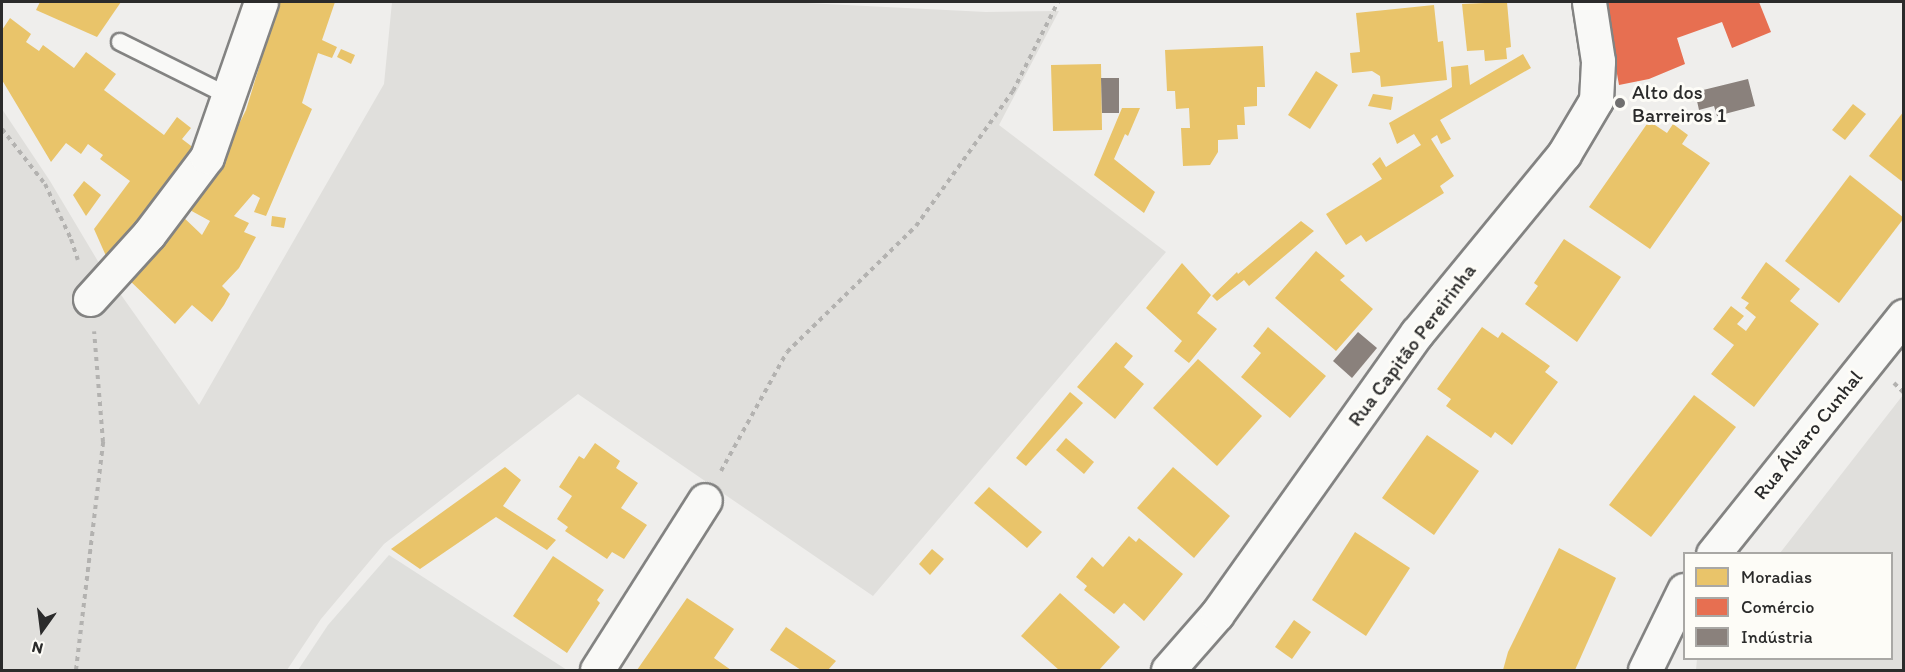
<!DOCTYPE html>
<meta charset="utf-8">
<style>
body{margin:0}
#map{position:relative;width:1905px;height:672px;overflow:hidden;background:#efeeec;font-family:Itim,sans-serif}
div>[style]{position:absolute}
.built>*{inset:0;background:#dfdfdc}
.green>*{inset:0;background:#e0dfdc}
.homes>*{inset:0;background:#e9c46a}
.shops>*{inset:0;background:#e76f51}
.industry>*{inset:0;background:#8a817c}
.path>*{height:4px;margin-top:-2px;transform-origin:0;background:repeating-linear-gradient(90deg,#b3b2b0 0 4.5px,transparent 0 9px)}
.roads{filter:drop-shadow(2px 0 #838382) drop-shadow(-2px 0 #838382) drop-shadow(0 2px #838382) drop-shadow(0 -2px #838382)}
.lane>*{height:16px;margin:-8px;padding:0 8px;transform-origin:8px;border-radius:8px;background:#f9f9f7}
.street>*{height:33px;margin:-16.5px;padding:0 16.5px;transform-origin:16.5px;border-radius:16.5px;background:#f9f9f7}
.secondary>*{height:33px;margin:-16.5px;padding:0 16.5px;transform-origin:16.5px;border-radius:16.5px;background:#f9f9f7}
.dots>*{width:16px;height:16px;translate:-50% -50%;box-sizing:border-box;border:3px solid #fdfcf7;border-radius:50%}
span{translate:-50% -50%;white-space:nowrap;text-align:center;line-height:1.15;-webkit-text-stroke:6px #fdfcf7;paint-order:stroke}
.poi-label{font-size:20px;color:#2b2b2b}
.left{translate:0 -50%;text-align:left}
.street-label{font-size:20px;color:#2b2b2b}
.frame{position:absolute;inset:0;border:3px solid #2b2b2b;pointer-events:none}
.legend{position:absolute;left:1683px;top:552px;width:210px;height:108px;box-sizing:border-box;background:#fdfcf7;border:2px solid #a9a8a5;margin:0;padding:8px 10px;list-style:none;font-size:18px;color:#2b2b2b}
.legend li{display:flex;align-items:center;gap:12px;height:30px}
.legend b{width:30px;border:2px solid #a9a8a5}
.north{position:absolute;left:12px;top:600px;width:60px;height:60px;-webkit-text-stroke:4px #fdfcf7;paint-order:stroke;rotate:194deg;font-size:16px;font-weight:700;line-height:24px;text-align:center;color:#2b2b2b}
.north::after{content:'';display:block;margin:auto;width:21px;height:27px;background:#2b2b2b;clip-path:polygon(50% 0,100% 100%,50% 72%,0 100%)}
</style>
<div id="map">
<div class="built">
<i style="clip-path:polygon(389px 555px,567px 670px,298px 670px,328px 625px)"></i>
</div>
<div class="green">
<i style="clip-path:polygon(392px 2px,786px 2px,986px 12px,1059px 11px,999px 125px,1166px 252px,873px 596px,578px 394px,384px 544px,321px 619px,287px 670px,2px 670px,2px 109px,50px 181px,102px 268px,199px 405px,384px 84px)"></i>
<i style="clip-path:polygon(1903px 395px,1903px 670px,1696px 670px,1697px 659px,1892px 658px,1892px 554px,1780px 553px)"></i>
</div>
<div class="homes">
<i style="clip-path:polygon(40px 2px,121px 2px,97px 37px,36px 10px)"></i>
<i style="clip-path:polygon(279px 2px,335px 2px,322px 40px,337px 47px,332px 58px,318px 53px,302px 103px,312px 109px,266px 216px,254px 212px,260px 198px,253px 194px,234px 216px,249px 223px,244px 232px,256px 237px,239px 268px,222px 286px,230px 294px,224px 305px,212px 322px,192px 305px,175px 324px,127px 278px,180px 214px,202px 235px,210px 221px,188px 209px,226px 143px,229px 144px,246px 110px)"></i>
<i style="clip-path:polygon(1507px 2px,1511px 47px,1506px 48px,1507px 59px,1485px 61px,1484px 50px,1467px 51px,1462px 4px)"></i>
<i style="clip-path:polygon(1434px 5px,1438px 42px,1443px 41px,1447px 80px,1381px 87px,1380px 76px,1372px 71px,1352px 73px,1350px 53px,1360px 52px,1356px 13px)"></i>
<i style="clip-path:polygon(10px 18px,31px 34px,26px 42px,39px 51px,43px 45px,74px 68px,86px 52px,116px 74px,104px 90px,164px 135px,177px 117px,191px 128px,182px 139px,199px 152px,138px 225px,106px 256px,94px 229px,130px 181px,100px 159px,103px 155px,88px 144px,81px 154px,66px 143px,51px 162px,2px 80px,2px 30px)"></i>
<i style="clip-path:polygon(1263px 46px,1265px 87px,1257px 87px,1257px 106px,1244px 107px,1245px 125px,1237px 125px,1238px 139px,1218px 140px,1218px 152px,1210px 165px,1183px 166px,1181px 128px,1190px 128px,1189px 108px,1176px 109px,1175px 91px,1167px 91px,1165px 50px)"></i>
<i style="clip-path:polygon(341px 49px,355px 55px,351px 64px,337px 57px)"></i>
<i style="clip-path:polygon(1523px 54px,1531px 68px,1440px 120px,1451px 139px,1441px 144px,1437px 135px,1431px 139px,1454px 176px,1440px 186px,1444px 193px,1366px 242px,1361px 235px,1346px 245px,1326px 214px,1382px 179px,1372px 164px,1380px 157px,1386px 167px,1421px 145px,1414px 134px,1397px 144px,1389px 123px,1452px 87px,1451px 67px,1468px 65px,1470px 85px)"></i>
<i style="clip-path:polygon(1101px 64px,1102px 130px,1053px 131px,1051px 65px)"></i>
<i style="clip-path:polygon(1316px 71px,1338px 85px,1310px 129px,1288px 115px)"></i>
<i style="clip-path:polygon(1373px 94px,1393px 97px,1391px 110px,1368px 106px)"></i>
<i style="clip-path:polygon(1853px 104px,1866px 114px,1845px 140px,1832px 130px)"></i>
<i style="clip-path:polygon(1122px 108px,1140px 108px,1128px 136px,1125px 134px,1114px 159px,1155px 192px,1144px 213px,1094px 175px)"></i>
<i style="clip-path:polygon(1904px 111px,1904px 183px,1869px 156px)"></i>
<i style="clip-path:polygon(1649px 121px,1667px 133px,1673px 124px,1688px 135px,1682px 144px,1710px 163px,1650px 249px,1589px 207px)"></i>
<i style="clip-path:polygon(1850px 175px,1904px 218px,1839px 303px,1785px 261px)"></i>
<i style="clip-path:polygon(84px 181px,101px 195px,86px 216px,73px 195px)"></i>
<i style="clip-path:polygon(272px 216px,286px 218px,284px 228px,271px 226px)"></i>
<i style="clip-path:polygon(1301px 221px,1314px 231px,1249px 286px,1244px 280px,1217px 301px,1212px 296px,1237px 272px,1238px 274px)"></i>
<i style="clip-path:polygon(1564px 239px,1621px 277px,1577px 342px,1525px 304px,1538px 286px,1534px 283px)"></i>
<i style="clip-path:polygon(1316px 251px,1345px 276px,1340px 280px,1373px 309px,1336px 351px,1275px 298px)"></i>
<i style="clip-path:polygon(1766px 262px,1800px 289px,1790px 301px,1819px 324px,1754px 407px,1711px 374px,1734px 345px,1713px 329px,1731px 306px,1744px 316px,1737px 324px,1746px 331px,1756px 317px,1745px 308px,1749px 303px,1741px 298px)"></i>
<i style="clip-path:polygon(1182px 263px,1211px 295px,1197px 313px,1217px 329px,1189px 363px,1174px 351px,1182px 341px,1146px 308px)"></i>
<i style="clip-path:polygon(1268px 327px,1326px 376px,1290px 418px,1241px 377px,1261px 353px,1253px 346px)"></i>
<i style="clip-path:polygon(1482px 327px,1498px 338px,1502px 332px,1550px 366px,1545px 372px,1558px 382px,1512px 445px,1495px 432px,1491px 438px,1446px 406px,1451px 399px,1437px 389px)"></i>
<i style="clip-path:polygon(1116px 342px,1133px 356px,1124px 367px,1144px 384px,1115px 419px,1077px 387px)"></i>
<i style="clip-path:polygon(1198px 359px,1262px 416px,1217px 466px,1153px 408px)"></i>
<i style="clip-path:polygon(1070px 392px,1083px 403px,1026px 466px,1016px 458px)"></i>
<i style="clip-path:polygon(1694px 395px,1736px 427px,1651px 537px,1609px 505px)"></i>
<i style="clip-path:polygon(1427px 435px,1479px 471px,1434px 535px,1382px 498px)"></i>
<i style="clip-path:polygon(1066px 438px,1094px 462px,1084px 474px,1056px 450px)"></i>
<i style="clip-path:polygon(595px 443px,620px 461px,616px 468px,638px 483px,621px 508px,647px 525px,624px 559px,612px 552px,607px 559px,565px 531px,568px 527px,557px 519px,572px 496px,559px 487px,579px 456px,584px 459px)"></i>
<i style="clip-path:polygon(505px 467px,521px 480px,503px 506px,556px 540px,547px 550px,496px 517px,420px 569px,391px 549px)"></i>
<i style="clip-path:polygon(1173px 467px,1230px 516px,1194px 558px,1137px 508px)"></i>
<i style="clip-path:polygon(989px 487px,1042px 532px,1027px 548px,974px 503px)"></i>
<i style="clip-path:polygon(1355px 532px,1410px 568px,1366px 636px,1312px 600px)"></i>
<i style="clip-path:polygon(1129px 536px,1136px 542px,1139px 538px,1183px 574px,1144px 621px,1124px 603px,1114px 614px,1084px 590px,1087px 586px,1076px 577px,1092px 557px,1103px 567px)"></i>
<i style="clip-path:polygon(1559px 548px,1616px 578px,1575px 670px,1503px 670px,1508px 652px)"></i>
<i style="clip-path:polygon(932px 549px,944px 559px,930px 575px,919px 564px)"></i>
<i style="clip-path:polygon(553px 556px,604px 590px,597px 600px,600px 603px,567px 653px,513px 616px)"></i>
<i style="clip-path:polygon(1060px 593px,1120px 647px,1099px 670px,1059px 670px,1021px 636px)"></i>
<i style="clip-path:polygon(687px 598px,734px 629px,714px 658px,731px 670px,637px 670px)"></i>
<i style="clip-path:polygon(1294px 620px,1311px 632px,1292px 659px,1275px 647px)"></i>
<i style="clip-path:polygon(786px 627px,836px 661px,828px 670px,801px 670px,770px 650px)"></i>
</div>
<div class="shops">
<i style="clip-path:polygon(1604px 2px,1759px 2px,1771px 32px,1732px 48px,1722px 22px,1677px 38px,1685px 64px,1649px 79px,1619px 85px)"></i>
</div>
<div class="industry">
<i style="clip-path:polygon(1101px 78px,1119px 78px,1119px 113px,1102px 113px)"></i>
<i style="clip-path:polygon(1748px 79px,1755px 106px,1717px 116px,1714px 106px,1699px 110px,1695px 92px)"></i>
<i style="clip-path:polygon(1358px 332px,1377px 348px,1352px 378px,1333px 361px)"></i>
</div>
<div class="path">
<i style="left:2px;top:129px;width:70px;rotate:52deg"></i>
<i style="left:45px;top:184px;width:61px;rotate:64.7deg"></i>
<i style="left:71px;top:239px;width:22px;rotate:72deg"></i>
<i style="left:1894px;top:383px;width:14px;rotate:45deg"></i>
<i style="left:721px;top:471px;width:136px;rotate:-61deg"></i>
<i style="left:787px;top:352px;width:180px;rotate:-44.3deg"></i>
<i style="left:916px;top:226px;width:166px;rotate:-54.3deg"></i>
<i style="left:1013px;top:91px;width:100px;rotate:-63.2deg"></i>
<i style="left:76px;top:670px;width:230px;rotate:-83.2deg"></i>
<i style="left:103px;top:442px;width:111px;rotate:-94.6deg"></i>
</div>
<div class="roads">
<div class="lane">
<i style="left:120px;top:42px;width:122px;rotate:26.4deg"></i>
</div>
<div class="street">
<i style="left:90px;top:299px;width:88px;rotate:-47.8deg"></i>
<i style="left:149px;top:234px;width:96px;rotate:-53deg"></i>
<i style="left:207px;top:157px;width:164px;rotate:-70.8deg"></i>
<i style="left:1713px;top:554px;width:305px;rotate:-51.3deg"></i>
<i style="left:597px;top:670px;width:201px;rotate:-57.6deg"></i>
<i style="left:1645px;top:670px;width:89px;rotate:-64deg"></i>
</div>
<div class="secondary">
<i style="left:1168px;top:670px;width:74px;rotate:-48.8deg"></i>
<i style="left:1217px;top:614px;width:345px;rotate:-54.6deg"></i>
<i style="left:1417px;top:333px;width:232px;rotate:-50.6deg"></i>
<i style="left:1564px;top:154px;width:63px;rotate:-59.3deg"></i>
<i style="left:1596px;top:100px;width:39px;rotate:-87deg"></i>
<i style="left:1598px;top:61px;width:60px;rotate:-98.7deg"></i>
</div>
</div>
<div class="dots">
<i style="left:1620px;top:103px;background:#706f6f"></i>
</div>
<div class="poi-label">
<span class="left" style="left:1632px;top:104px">Alto dos<br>Barreiros 1</span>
</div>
<div class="street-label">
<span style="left:1412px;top:345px;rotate:-53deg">Rua Capitão Pereirinha</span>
<span style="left:1808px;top:435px;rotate:-51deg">Rua Álvaro Cunhal</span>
</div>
<div class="frame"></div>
<ul class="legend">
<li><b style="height:16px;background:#e9c46a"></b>Moradias</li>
<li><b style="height:16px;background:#e76f51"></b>Comércio</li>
<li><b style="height:16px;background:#8a817c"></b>Indústria</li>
</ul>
<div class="north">N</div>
</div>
